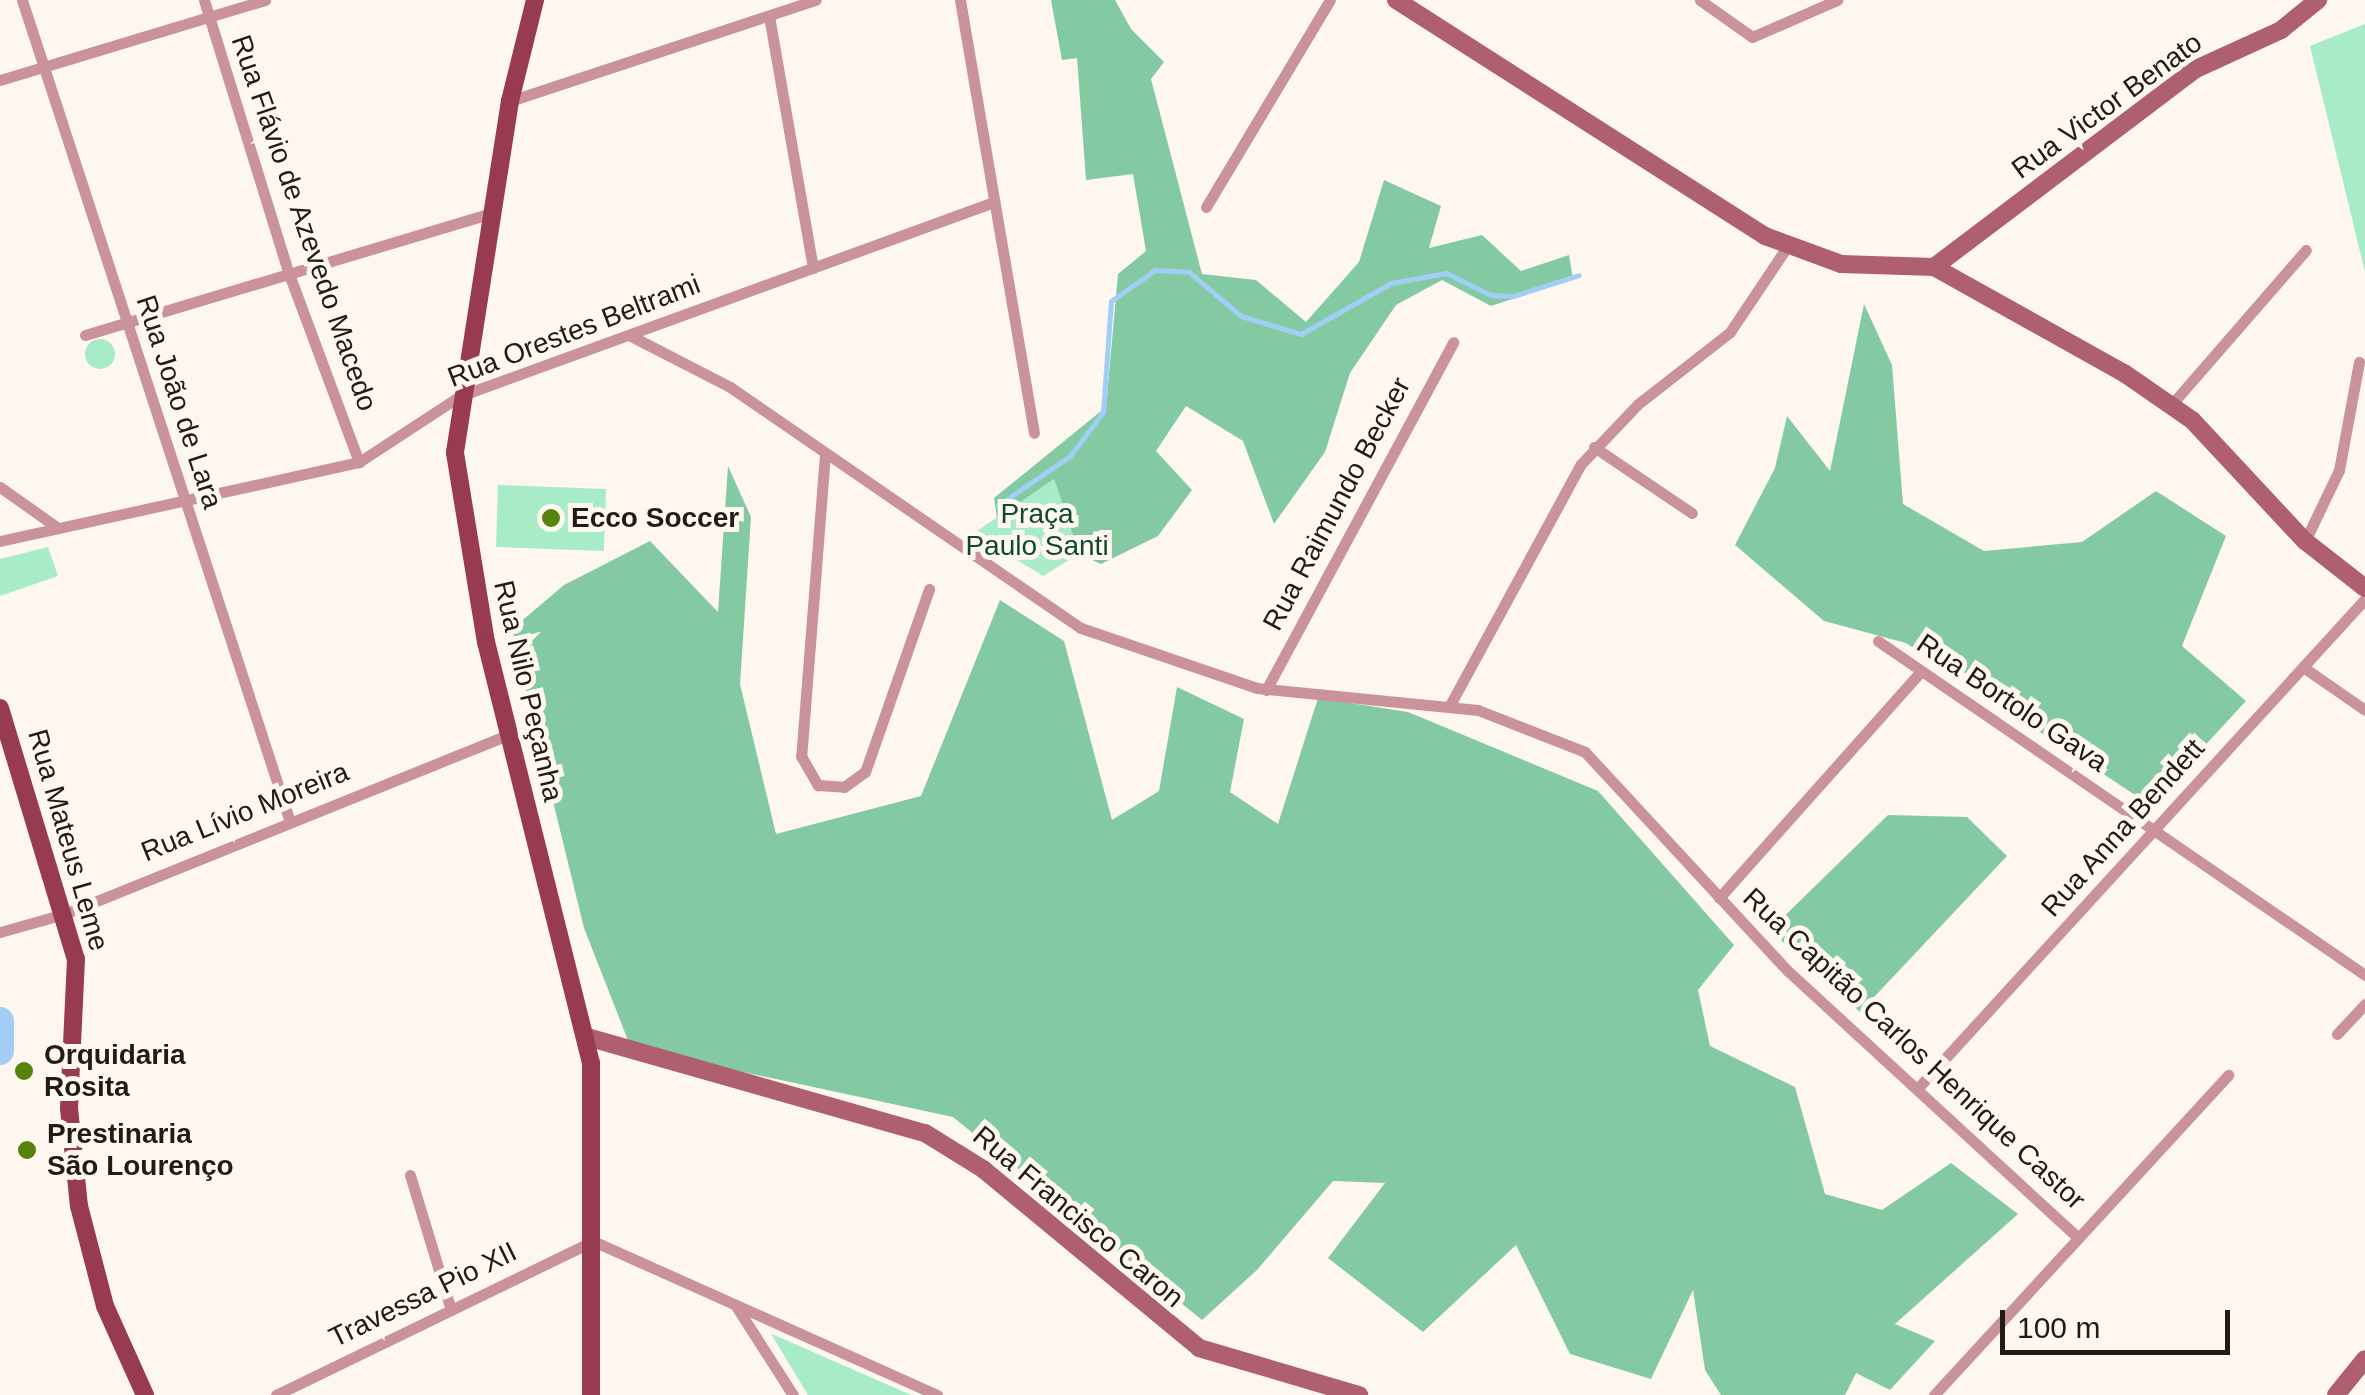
<!DOCTYPE html>
<meta charset="utf-8">
<style>
body{margin:0}
#map{position:relative;width:2365px;height:1395px;overflow:hidden;background:#fef7f0;font-family:Arial,sans-serif}
div>[style]{position:absolute}
.green>*{inset:0;background:#a7ecc6}
.round{border-radius:50%}
.forest>*{inset:0;background:#83caa3}
.stream>*{height:5px;margin:-2.5px;padding:0 2.5px;transform-origin:2.5px;border-radius:2.5px;background:#a2cdf5}
.river>*{height:28px;margin:-14px;padding:0 14px;transform-origin:14px;border-radius:14px;background:#a2cdf5}
.street>*{height:11px;margin:-5.5px;padding:0 5.5px;transform-origin:5.5px;border-radius:5.5px;background:#ca939c}
.secondary>*{height:18px;margin:-9px;padding:0 9px;transform-origin:9px;border-radius:9px;background:#ae6071}
.primary>*{height:18px;margin:-9px;padding:0 9px;transform-origin:9px;border-radius:9px;background:#983a52}
.dots>*{width:28px;height:28px;translate:-50% -50%;box-sizing:border-box;border:5px solid #fef7f0;border-radius:50%}
span{translate:-50% -50%;white-space:nowrap;text-align:center;line-height:1.15;-webkit-text-stroke:10px #fef7f0;paint-order:stroke}
.street-label{font-size:28px;color:#211b14}
.park-label{font-size:28px;color:#10482f}
.poi-label{font-size:28px;color:#211b14;font-weight:700}
.left{translate:0 -50%;text-align:left}
.scale{position:absolute;left:2000px;top:1310px;width:230px;height:45px;box-sizing:border-box;border:5px solid #211b14;border-top:0;padding-left:12px;font-size:30px;line-height:35px;white-space:nowrap;color:#211b14;-webkit-text-stroke:8px #fef7f0;paint-order:stroke}
</style>
<div id="map">
<div class="green">
<i style="clip-path:polygon(2365px 24px,2365px 272px,2310px 46px)"></i>
<i class="round" style="left:85px;top:339px;width:30px;height:30px"></i>
<i style="clip-path:polygon(1054px 479px,1079px 554px,1043px 576px,974px 533px)"></i>
<i style="clip-path:polygon(498px 485px,606px 489px,604px 551px,496px 547px)"></i>
<i style="clip-path:polygon(48px 547px,58px 576px,0 596px,0 559px)"></i>
<i style="clip-path:polygon(771px 1334px,772px 1334px,911px 1395px,808px 1395px)"></i>
</div>
<div class="forest">
<i style="clip-path:polygon(1051px 0,1115px 0,1131px 29px,1164px 62px,1151px 79px,1202px 274px,1256px 280px,1306px 322px,1359px 262px,1384px 180px,1441px 206px,1429px 248px,1482px 235px,1521px 271px,1569px 255px,1573px 279px,1491px 306px,1442px 280px,1396px 305px,1350px 373px,1325px 452px,1274px 524px,1243px 441px,1186px 406px,1156px 451px,1192px 490px,1158px 536px,1101px 564px,1079px 554px,1054px 479px,997px 518px,994px 498px,1106px 407px,1118px 274px,1146px 251px,1133px 174px,1086px 180px,1077px 58px,1062px 60px)"></i>
<i style="clip-path:polygon(1864px 304px,1892px 365px,1903px 504px,1984px 551px,2082px 542px,2156px 491px,2226px 536px,2182px 646px,2246px 701px,2150px 805px,1906px 643px,1824px 621px,1735px 545px,1775px 468px,1787px 416px,1830px 471px)"></i>
<i style="clip-path:polygon(728px 466px,751px 517px,740px 684px,776px 834px,921px 796px,1000px 600px,1064px 641px,1112px 820px,1159px 791px,1177px 687px,1244px 719px,1230px 792px,1278px 824px,1318px 698px,1408px 712px,1598px 791px,1734px 945px,1698px 990px,1710px 1046px,1795px 1087px,1825px 1194px,1882px 1210px,1951px 1163px,2018px 1214px,1895px 1324px,1935px 1341px,1890px 1390px,1856px 1373px,1845px 1395px,1721px 1395px,1705px 1370px,1693px 1290px,1651px 1379px,1570px 1354px,1516px 1245px,1423px 1332px,1328px 1258px,1385px 1183px,1333px 1181px,1257px 1270px,1202px 1320px,953px 1117px,631px 1048px,584px 928px,511px 630px,564px 585px,650px 541px,718px 612px)"></i>
<i style="clip-path:polygon(1888px 815px,1967px 817px,2007px 856px,1860px 1012px,1770px 930px)"></i>
</div>
<div class="stream">
<i style="left:998px;top:505px;width:87px;rotate:-34.2deg"></i>
<i style="left:1070px;top:456px;width:55px;rotate:-53.1deg"></i>
<i style="left:1103px;top:412px;width:111px;rotate:-85.9deg"></i>
<i style="left:1111px;top:301px;width:54px;rotate:-35.2deg"></i>
<i style="left:1155px;top:270px;width:34px;rotate:3deg"></i>
<i style="left:1189px;top:272px;width:68px;rotate:40.2deg"></i>
<i style="left:1241px;top:316px;width:63px;rotate:16.7deg"></i>
<i style="left:1301px;top:334px;width:103px;rotate:-29.5deg"></i>
<i style="left:1391px;top:283px;width:56px;rotate:-10.3deg"></i>
<i style="left:1446px;top:273px;width:50px;rotate:26.1deg"></i>
<i style="left:1491px;top:295px;width:22px;rotate:3deg"></i>
<i style="left:1513px;top:296px;width:69px;rotate:-17.7deg"></i>
</div>
<div class="river">
<i style="left:0;top:1021px;width:30px;rotate:90deg"></i>
</div>
<div class="street">
<i style="left:22px;top:0;width:861px;rotate:71.94deg"></i>
<i style="left:204px;top:0;width:287px;rotate:72.8deg"></i>
<i style="left:289px;top:274px;width:201px;rotate:69.6deg"></i>
<i style="left:960px;top:0;width:439px;rotate:80.3deg"></i>
<i style="left:1700px;top:0;width:64px;rotate:35.4deg"></i>
<i style="left:1752px;top:37px;width:93px;rotate:-23.5deg"></i>
<i style="left:769px;top:16px;width:256px;rotate:80.1deg"></i>
<i style="left:0;top:80px;width:277px;rotate:-16.8deg"></i>
<i style="left:510px;top:101px;width:322px;rotate:-18.3deg"></i>
<i style="left:1206px;top:207px;width:241px;rotate:-59.1deg"></i>
<i style="left:85px;top:335px;width:425px;rotate:-16.7deg"></i>
<i style="left:629px;top:335px;width:114px;rotate:27.2deg"></i>
<i style="left:730px;top:387px;width:426px;rotate:34.5deg"></i>
<i style="left:1081px;top:628px;width:186px;rotate:18.8deg"></i>
<i style="left:1257px;top:688px;width:222px;rotate:5.7deg"></i>
<i style="left:1478px;top:710px;width:115px;rotate:21.4deg"></i>
<i style="left:1585px;top:752px;width:299px;rotate:47.2deg"></i>
<i style="left:1788px;top:971px;width:391px;rotate:42.6deg"></i>
<i style="left:2172px;top:404px;width:204px;rotate:-49deg"></i>
<i style="left:1594px;top:447px;width:118px;rotate:34deg"></i>
<i style="left:825px;top:454px;width:303px;rotate:94.5deg"></i>
<i style="left:801px;top:756px;width:34px;rotate:60deg"></i>
<i style="left:818px;top:785px;width:26px;rotate:4deg"></i>
<i style="left:844px;top:787px;width:26px;rotate:-36deg"></i>
<i style="left:865px;top:772px;width:194px;rotate:-70.7deg"></i>
<i style="left:0;top:487px;width:71px;rotate:35.3deg"></i>
<i style="left:0;top:541px;width:368px;rotate:-12.4deg"></i>
<i style="left:359px;top:462px;width:121px;rotate:-33.2deg"></i>
<i style="left:460px;top:396px;width:568px;rotate:-19.97deg"></i>
<i style="left:2305px;top:541px;width:79px;rotate:-64.4deg"></i>
<i style="left:2339px;top:470px;width:110px;rotate:-79.5deg"></i>
<i style="left:1878px;top:641px;width:591px;rotate:34.44deg"></i>
<i style="left:2303px;top:667px;width:75px;rotate:34.7deg"></i>
<i style="left:1266px;top:690px;width:395px;rotate:-61.7deg"></i>
<i style="left:1450px;top:705px;width:274px;rotate:-61.5deg"></i>
<i style="left:1581px;top:464px;width:83px;rotate:-46.5deg"></i>
<i style="left:1638px;top:404px;width:117px;rotate:-38deg"></i>
<i style="left:1730px;top:332px;width:102px;rotate:-56.2deg"></i>
<i style="left:1719px;top:898px;width:304px;rotate:-48.3deg"></i>
<i style="left:0;top:932px;width:70px;rotate:-15.8deg"></i>
<i style="left:67px;top:913px;width:476px;rotate:-22deg"></i>
<i style="left:2337px;top:1034px;width:41px;rotate:-47deg"></i>
<i style="left:1917px;top:1089px;width:664px;rotate:-47.56deg"></i>
<i style="left:410px;top:1175px;width:141px;rotate:73.1deg"></i>
<i style="left:736px;top:1306px;width:106px;rotate:57.4deg"></i>
<i style="left:276px;top:1395px;width:352px;rotate:-25.9deg"></i>
<i style="left:593px;top:1241px;width:377px;rotate:24.1deg"></i>
<i style="left:1934px;top:1395px;width:435px;rotate:-47.4deg"></i>
</div>
<div class="secondary">
<i style="left:1396px;top:0;width:438px;rotate:32.6deg"></i>
<i style="left:1765px;top:236px;width:81px;rotate:20.2deg"></i>
<i style="left:1841px;top:264px;width:93px;rotate:1.8deg"></i>
<i style="left:1934px;top:267px;width:218px;rotate:29.2deg"></i>
<i style="left:2124px;top:373px;width:83px;rotate:34.7deg"></i>
<i style="left:2192px;top:420px;width:166px;rotate:47deg"></i>
<i style="left:2305px;top:541px;width:76px;rotate:38.1deg"></i>
<i style="left:1934px;top:267px;width:328px;rotate:-37.1deg"></i>
<i style="left:2196px;top:69px;width:94px;rotate:-24.6deg"></i>
<i style="left:2281px;top:30px;width:48px;rotate:-39deg"></i>
<i style="left:587px;top:1037px;width:351px;rotate:15.9deg"></i>
<i style="left:925px;top:1133px;width:68px;rotate:31.8deg"></i>
<i style="left:983px;top:1169px;width:281px;rotate:39.6deg"></i>
<i style="left:1199px;top:1348px;width:167px;rotate:16.4deg"></i>
<i style="left:2336px;top:1395px;width:46px;rotate:-51.1deg"></i>
</div>
<div class="primary">
<i style="left:535px;top:0;width:104px;rotate:103.9deg"></i>
<i style="left:510px;top:101px;width:356px;rotate:98.9deg"></i>
<i style="left:455px;top:453px;width:192px;rotate:80.7deg"></i>
<i style="left:486px;top:642px;width:434px;rotate:76deg"></i>
<i style="left:591px;top:1063px;width:332px;rotate:90deg"></i>
<i style="left:0;top:708px;width:262px;rotate:73.2deg"></i>
<i style="left:76px;top:959px;width:149px;rotate:92.7deg"></i>
<i style="left:69px;top:1108px;width:99px;rotate:84.2deg"></i>
<i style="left:79px;top:1206px;width:103px;rotate:75.4deg"></i>
<i style="left:105px;top:1306px;width:98px;rotate:65.8deg"></i>
</div>
<div class="dots">
<i style="left:551px;top:518px;background:#57820b"></i>
<i style="left:24px;top:1071px;background:#57820b"></i>
<i style="left:27px;top:1150px;background:#57820b"></i>
</div>
<div class="street-label">
<span style="left:2107px;top:106px;rotate:-36deg">Rua Victor Benato</span>
<span style="left:304px;top:223px;rotate:71deg">Rua Flávio de Azevedo Macedo</span>
<span style="left:574px;top:331px;rotate:-21deg">Rua Orestes Beltrami</span>
<span style="left:179px;top:402px;rotate:72deg">Rua João de Lara</span>
<span style="left:1337px;top:504px;rotate:-62deg">Rua Raimundo Becker</span>
<span style="left:528px;top:691px;rotate:77deg">Rua Nilo Peçanha</span>
<span style="left:2012px;top:703px;rotate:34deg">Rua Bortolo Gava</span>
<span style="left:245px;top:812px;rotate:-22deg">Rua Lívio Moreira</span>
<span style="left:2123px;top:828px;rotate:-48deg">Rua Anna Bendett</span>
<span style="left:68px;top:840px;rotate:74deg">Rua Mateus Leme</span>
<span style="left:1914px;top:1049px;rotate:43deg">Rua Capitão Carlos Henrique Castor</span>
<span style="left:1078px;top:1217px;rotate:40deg">Rua Francisco Caron</span>
<span style="left:423px;top:1295px;rotate:-26deg">Travessa Pio XII</span>
</div>
<div class="park-label">
<span style="left:1037px;top:530px">Praça<br>Paulo Santi</span>
</div>
<div class="poi-label">
<span class="left" style="left:571px;top:518px">Ecco Soccer</span>
<span class="left" style="left:44px;top:1071px">Orquidaria<br>Rosita</span>
<span class="left" style="left:47px;top:1150px">Prestinaria<br>São Lourenço</span>
</div>
<div class="scale">100 m</div>
</div>
